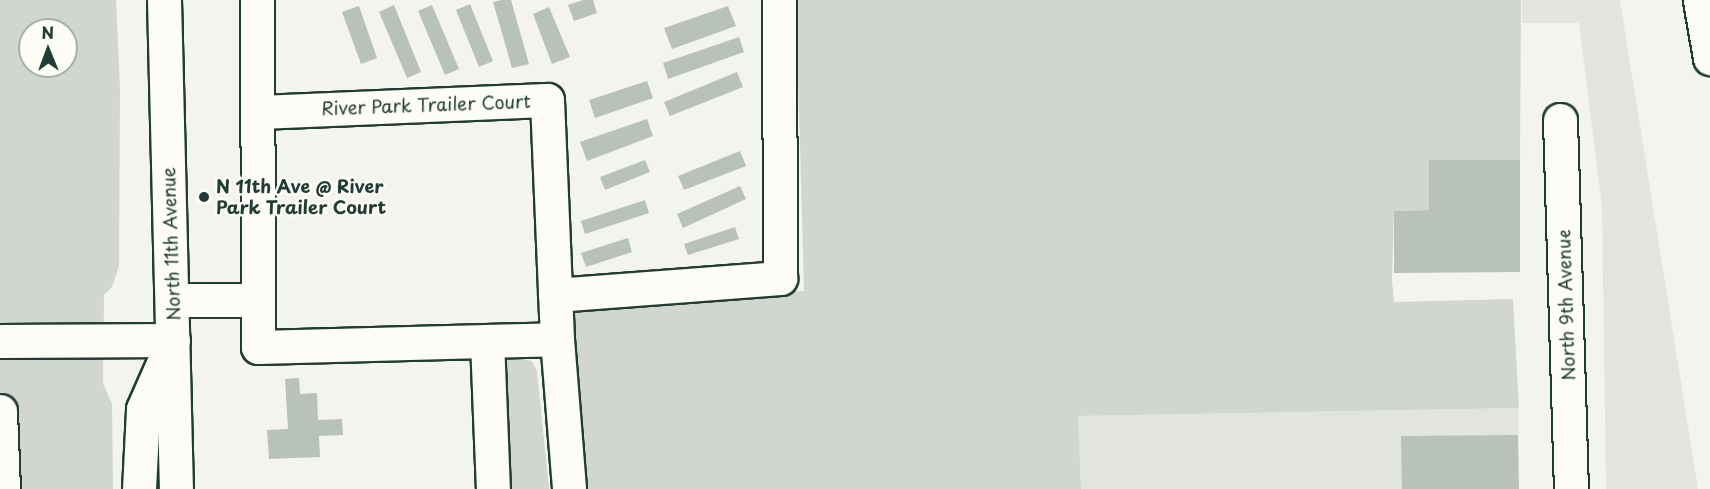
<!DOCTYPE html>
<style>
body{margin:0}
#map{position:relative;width:1710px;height:489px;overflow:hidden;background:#f4f4ef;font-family:"Playpen Sans",sans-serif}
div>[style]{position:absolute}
.built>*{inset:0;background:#e2e5df}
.green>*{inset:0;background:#d1d6d1}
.building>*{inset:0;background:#b9c1bb}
.roads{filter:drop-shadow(2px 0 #1f3d34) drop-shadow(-2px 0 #1f3d34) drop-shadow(0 2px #1f3d34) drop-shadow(0 -2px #1f3d34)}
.minor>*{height:33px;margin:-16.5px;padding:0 16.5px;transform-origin:16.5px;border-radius:16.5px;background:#fdfcf7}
.major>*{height:33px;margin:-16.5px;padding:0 16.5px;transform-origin:16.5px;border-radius:16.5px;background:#fdfcf7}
.dots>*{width:16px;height:16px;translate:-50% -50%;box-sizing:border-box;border:3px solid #fdfcf7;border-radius:50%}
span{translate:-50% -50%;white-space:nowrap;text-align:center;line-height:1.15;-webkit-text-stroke:5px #fdfcf7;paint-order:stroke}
.street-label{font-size:18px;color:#1f3d34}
.poi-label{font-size:18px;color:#1f3d34;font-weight:700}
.left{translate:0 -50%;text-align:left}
.north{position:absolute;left:18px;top:18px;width:60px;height:60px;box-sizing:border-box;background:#fdfcf7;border:2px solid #a4b0a9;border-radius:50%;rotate:359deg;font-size:16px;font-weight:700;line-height:24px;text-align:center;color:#1f3d34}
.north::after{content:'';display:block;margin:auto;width:21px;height:27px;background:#1f3d34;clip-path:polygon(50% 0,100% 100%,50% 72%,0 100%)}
</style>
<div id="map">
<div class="built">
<i style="clip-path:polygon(1522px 0,1620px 0,1698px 489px,1606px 489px,1602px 208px,1579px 23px,1522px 23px)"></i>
<i style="clip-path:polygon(1519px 408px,1517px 489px,1073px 489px,1081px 488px,1077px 416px)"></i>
</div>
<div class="green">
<i style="clip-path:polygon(evenodd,0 0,116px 0,120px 89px,119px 266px,112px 287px,104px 295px,103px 383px,112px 404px,113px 489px,0 489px,0 0,30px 30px,66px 30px,66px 66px,30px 66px,30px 30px)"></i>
<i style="clip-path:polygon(796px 0,1521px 0,1520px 160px,1429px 160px,1429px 210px,1394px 211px,1392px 279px,1394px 302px,1513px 299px,1519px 408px,1078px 416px,1081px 489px,588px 489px,573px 312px,804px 291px)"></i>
<i style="clip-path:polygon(506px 356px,532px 361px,537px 371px,549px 489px,499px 489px,495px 365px)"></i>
</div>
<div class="building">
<i style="clip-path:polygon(501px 0,511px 0,529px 64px,512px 68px,493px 2px)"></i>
<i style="clip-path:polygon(583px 0,593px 0,597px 13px,574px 21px,568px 5px)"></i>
<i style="clip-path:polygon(470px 4px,493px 61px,479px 67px,456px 10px)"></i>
<i style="clip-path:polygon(394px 5px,421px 72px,407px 78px,379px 12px)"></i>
<i style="clip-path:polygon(432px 5px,459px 69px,445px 75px,418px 11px)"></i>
<i style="clip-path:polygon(359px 6px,377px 58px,361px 64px,342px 12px)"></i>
<i style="clip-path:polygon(728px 6px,736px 26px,672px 49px,664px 28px)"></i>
<i style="clip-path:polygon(549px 7px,570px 57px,552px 64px,533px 14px)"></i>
<i style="clip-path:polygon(739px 37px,744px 52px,668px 79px,663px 63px)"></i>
<i style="clip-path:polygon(737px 72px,743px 87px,670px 116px,664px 102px)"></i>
<i style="clip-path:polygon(647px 81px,653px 98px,595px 118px,589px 100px)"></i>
<i style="clip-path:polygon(647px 119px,653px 136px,587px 161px,580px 142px)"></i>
<i style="clip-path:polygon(740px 151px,746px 166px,684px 190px,678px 176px)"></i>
<i style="clip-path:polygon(645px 160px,650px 172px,605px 190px,600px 177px)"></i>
<i style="clip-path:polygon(1429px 160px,1520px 160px,1520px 272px,1394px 273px,1394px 211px,1429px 210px)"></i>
<i style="clip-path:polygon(740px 186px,746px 199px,683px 228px,677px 214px)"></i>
<i style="clip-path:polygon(645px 200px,649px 213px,585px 234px,581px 221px)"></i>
<i style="clip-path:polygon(735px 227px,739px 239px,688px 255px,684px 244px)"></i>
<i style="clip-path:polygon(628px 238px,632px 252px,586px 267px,581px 253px)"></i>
<i style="clip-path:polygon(299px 378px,300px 394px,317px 393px,318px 420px,342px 419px,343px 435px,319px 436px,320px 457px,269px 459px,267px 430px,288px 429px,285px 379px)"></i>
<i style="clip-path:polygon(1518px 435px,1519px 489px,1402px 489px,1401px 436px)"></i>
</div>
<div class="roads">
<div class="minor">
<i style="left:257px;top:0;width:347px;rotate:89.8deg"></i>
<i style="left:258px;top:347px;width:299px;rotate:-1.5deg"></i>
<i style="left:258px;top:112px;width:289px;rotate:-2.4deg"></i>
<i style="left:547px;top:100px;width:239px;rotate:87.6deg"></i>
<i style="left:557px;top:339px;width:150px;rotate:85.4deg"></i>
<i style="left:1560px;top:120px;width:369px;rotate:88.3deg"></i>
<i style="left:555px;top:295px;width:226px;rotate:-4.3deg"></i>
<i style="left:780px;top:278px;width:278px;rotate:-90.2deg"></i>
<i style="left:172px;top:300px;width:86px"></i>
<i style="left:0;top:341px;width:173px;rotate:-0.3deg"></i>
<i style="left:487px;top:341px;width:148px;rotate:87.7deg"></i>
<i style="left:0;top:411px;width:78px;rotate:87.8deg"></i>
</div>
<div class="major">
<i style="left:164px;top:0;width:489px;rotate:88.6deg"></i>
<i style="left:1700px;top:0;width:59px;rotate:80.2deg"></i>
<i style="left:139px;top:489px;width:80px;rotate:-87.1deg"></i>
<i style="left:143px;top:409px;width:64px;rotate:-66.2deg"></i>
</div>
</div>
<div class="dots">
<i style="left:204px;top:197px;background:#1f3d34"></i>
</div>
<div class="street-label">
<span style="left:426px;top:105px;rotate:-2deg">River Park Trailer Court</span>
<span style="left:171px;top:244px;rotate:-92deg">North 11th Avenue</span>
<span style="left:1566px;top:305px;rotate:-92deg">North 9th Avenue</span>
</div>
<div class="poi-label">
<span class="left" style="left:216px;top:197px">N 11th Ave @ River<br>Park Trailer Court</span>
</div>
<div class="north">N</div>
</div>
